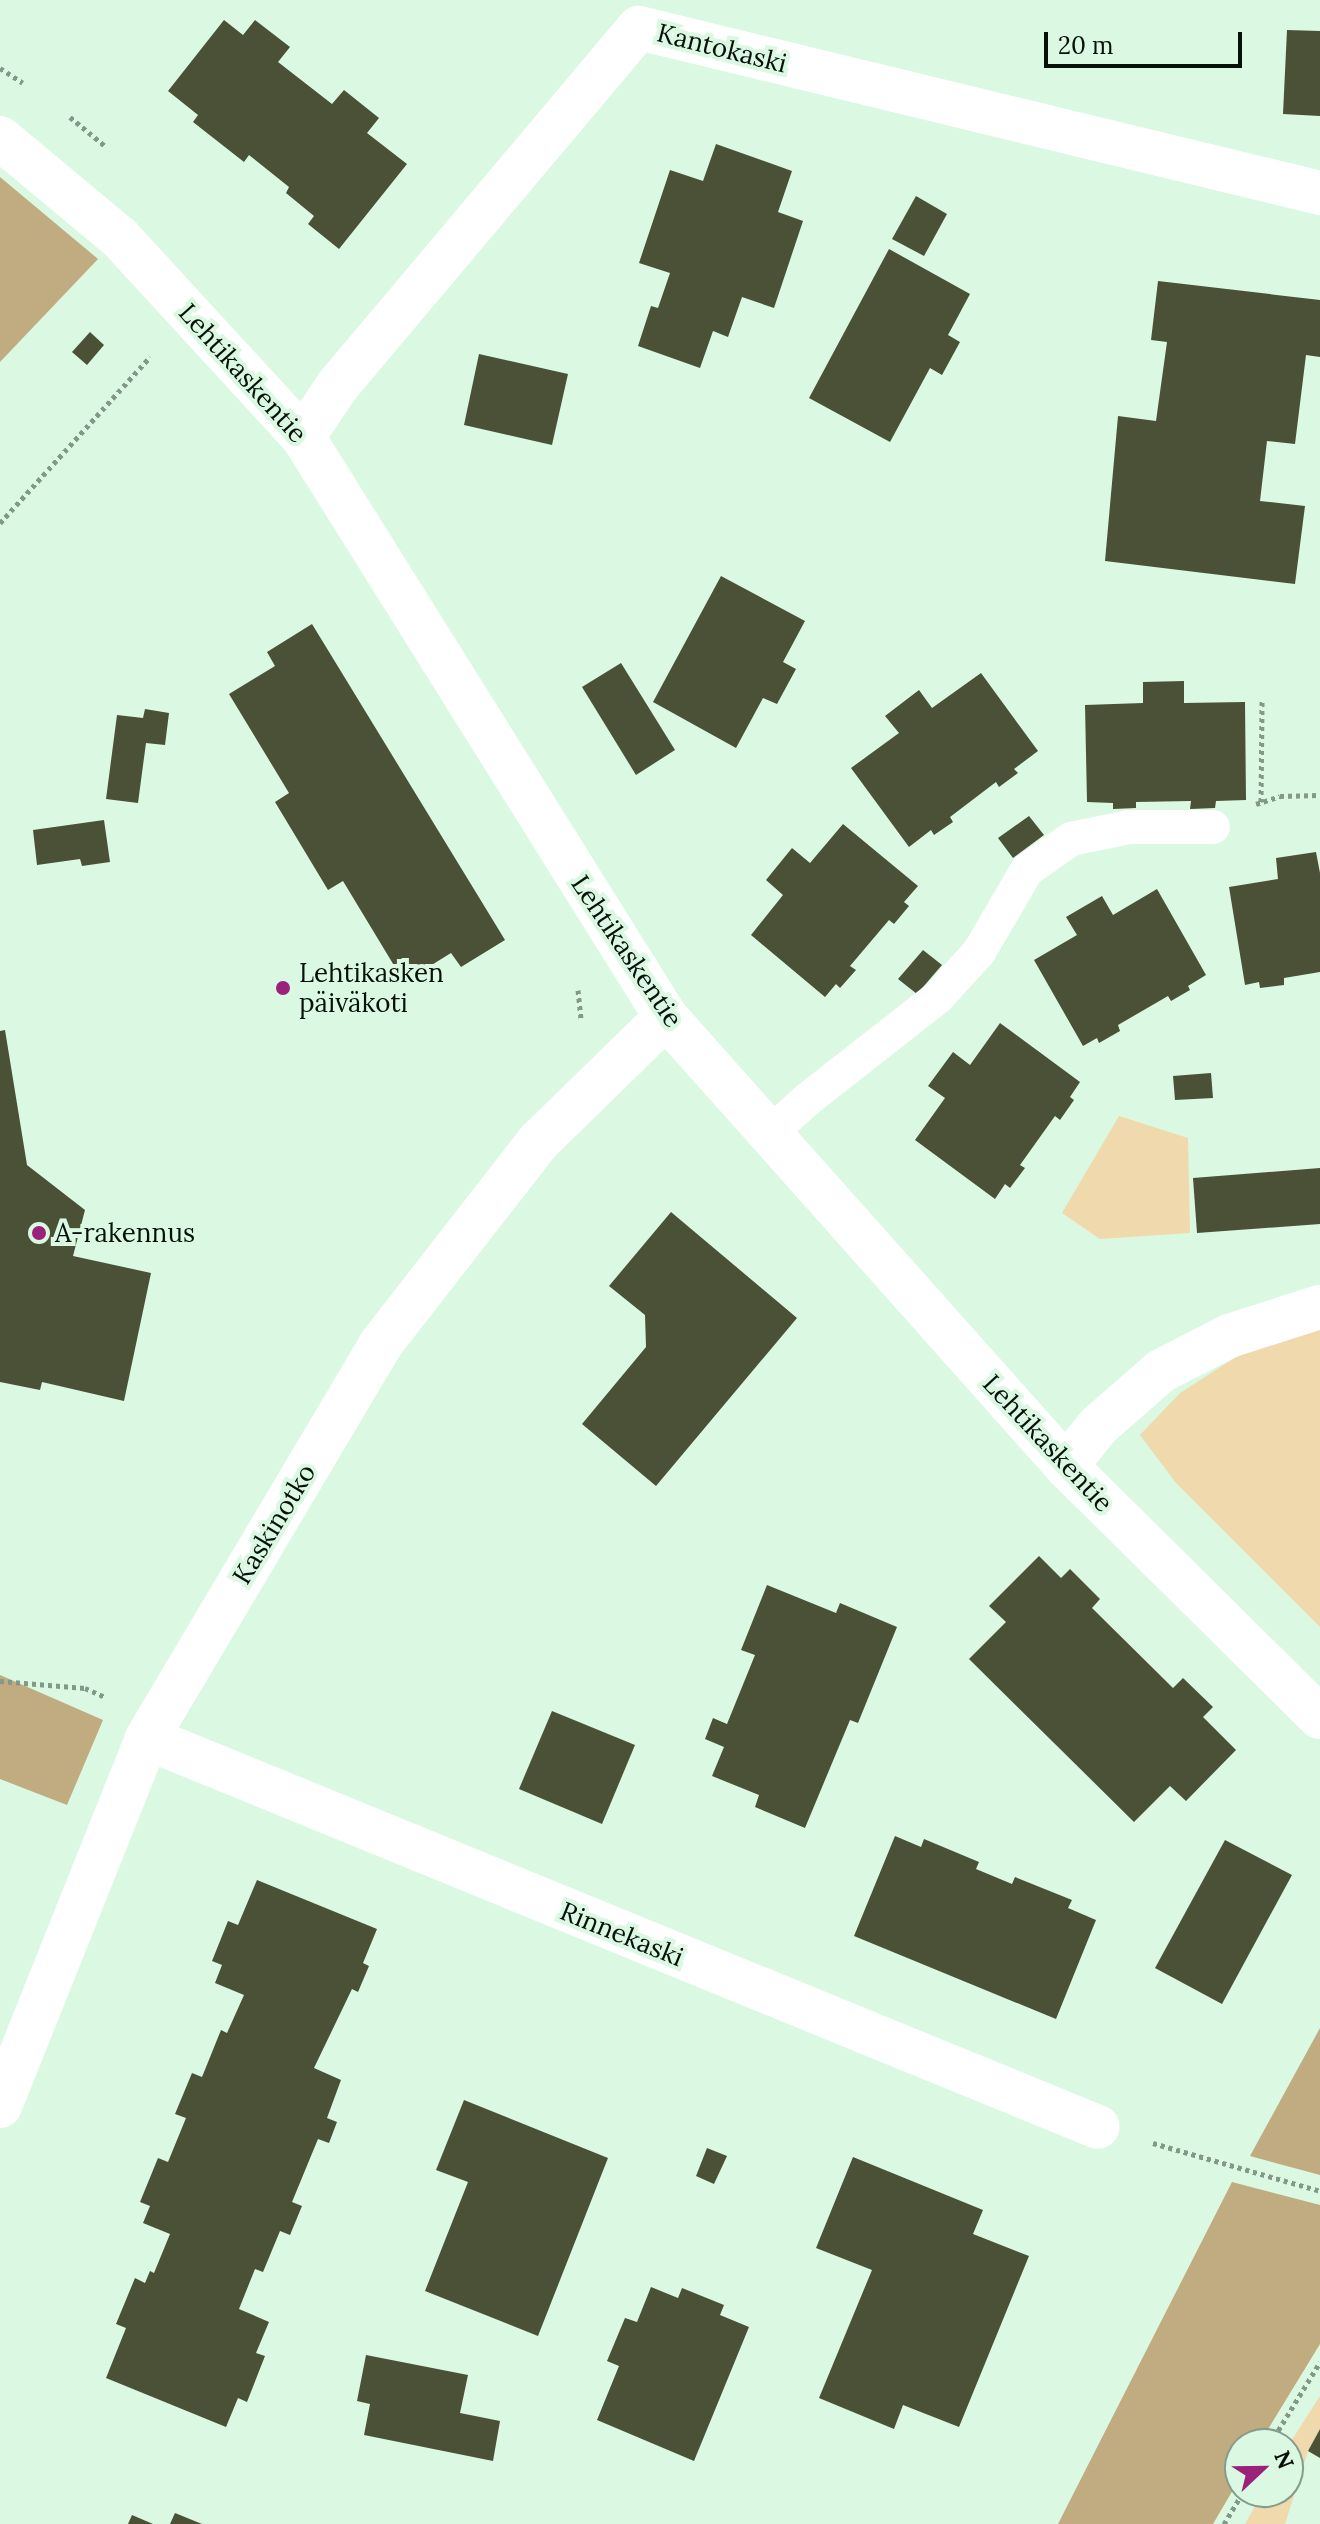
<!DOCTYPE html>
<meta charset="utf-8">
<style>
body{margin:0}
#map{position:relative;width:1320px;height:2524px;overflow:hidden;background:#daf8e2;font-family:Lora,serif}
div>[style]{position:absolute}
.green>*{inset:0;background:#efd9ad}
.forest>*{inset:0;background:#c1ab80}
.building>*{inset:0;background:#4b5136}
.path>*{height:5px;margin-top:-2.5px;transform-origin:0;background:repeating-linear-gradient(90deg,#829888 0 4px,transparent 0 8px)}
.service>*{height:34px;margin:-17px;padding:0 17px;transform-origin:17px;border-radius:17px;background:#fff}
.minor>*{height:44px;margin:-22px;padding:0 22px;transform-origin:22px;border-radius:22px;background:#fff}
.dots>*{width:22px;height:22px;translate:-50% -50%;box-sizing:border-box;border:4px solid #daf8e2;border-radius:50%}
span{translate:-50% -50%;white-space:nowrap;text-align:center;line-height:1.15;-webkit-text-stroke:8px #daf8e2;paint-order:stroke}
.street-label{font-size:26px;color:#07110a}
.poi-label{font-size:26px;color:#07110a}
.left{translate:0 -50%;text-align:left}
.north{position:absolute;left:1224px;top:2428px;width:80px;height:80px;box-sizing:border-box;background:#daf8e2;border:2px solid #869c8c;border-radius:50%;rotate:68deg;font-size:22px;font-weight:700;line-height:32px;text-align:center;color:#07110a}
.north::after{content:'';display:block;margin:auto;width:28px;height:36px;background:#9b227b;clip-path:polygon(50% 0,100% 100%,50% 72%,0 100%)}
.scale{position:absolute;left:1044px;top:32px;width:198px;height:36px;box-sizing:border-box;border:4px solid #07110a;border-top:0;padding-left:10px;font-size:24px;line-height:28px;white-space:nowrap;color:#07110a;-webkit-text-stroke:6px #daf8e2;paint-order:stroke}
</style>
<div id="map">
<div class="green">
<i style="clip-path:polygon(1119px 1116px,1188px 1138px,1190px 1233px,1100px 1239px,1062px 1213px)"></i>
<i style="clip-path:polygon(1320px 1329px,1320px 1627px,1176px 1483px,1140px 1435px,1180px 1393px,1253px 1346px)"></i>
<i style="clip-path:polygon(1320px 2396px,1320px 2429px,1308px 2451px,1285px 2524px,1245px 2524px,1263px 2492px,1288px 2492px,1288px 2446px)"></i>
</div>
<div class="forest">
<i style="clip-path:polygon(0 177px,98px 259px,0 362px)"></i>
<i style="clip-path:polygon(0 1675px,103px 1720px,67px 1805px,0 1779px)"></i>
<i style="clip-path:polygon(1320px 2028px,1320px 2175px,1250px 2156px)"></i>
<i style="clip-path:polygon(1232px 2182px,1320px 2205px,1320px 2344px,1259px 2444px,1240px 2444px,1240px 2478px,1213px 2524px,1058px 2524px)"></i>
</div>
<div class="building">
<i style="clip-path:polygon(224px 20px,243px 35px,255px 20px,290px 47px,278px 62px,332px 104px,344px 90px,379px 118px,367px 133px,407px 164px,339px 249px,308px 224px,314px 216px,286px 193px,289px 187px,249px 155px,244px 162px,193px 122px,198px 115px,168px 91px)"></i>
<i style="clip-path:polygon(1287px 30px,1320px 31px,1320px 116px,1283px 114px)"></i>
<i style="clip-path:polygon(716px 144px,792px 171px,778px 212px,803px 221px,774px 308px,742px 297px,728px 337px,713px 331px,700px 368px,638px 346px,651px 306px,658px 308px,670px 273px,639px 263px,670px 170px,703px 181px)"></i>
<i style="clip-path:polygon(916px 196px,947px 214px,924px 256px,892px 239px)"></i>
<i style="clip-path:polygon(889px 249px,970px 294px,948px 335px,960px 342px,942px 375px,930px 368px,890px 442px,809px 398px)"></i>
<i style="clip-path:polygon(1158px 281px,1320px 300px,1320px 357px,1306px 355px,1295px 444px,1267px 441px,1260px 501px,1305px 506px,1295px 584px,1105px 561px,1118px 416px,1156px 421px,1167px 342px,1151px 340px)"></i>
<i style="clip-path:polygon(90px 332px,104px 345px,87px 365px,72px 352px)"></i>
<i style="clip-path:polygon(479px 354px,568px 374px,552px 445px,464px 425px)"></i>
<i style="clip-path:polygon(721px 576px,805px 621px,783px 662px,796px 669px,777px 704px,763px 698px,736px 748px,653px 702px)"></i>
<i style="clip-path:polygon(312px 624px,505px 940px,461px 967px,451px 953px,404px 982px,343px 881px,328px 890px,275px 802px,289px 793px,229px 694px,275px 666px,267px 652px)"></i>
<i style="clip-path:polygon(621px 663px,675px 750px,636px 775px,582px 687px)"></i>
<i style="clip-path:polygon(981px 673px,1038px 751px,1014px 769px,1018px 773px,999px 787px,996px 782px,950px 817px,953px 822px,934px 835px,931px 830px,909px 847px,851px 768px,899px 733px,885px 716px,919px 690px,932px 708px)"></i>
<i style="clip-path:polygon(1184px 681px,1184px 703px,1245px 702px,1246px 800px,1216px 801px,1215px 808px,1190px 809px,1191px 801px,1136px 802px,1136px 808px,1113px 809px,1113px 803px,1087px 802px,1085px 705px,1143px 703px,1143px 682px)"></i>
<i style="clip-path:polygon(145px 709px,169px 713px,165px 745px,146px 743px,138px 803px,106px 799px,117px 715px,143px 718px)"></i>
<i style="clip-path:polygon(1029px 816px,1044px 835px,1013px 858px,998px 838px)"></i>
<i style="clip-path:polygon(104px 820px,110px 862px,82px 866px,80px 859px,37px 865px,33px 830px)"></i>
<i style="clip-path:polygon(843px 824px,918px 886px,904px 902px,909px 906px,894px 924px,889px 920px,850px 966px,856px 970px,840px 988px,836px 984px,825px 997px,751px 935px,783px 895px,766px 880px,792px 848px,810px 863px)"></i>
<i style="clip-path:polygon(1316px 852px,1320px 873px,1320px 972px,1284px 978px,1284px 985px,1260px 988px,1259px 982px,1245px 985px,1229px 887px,1278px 879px,1276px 858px)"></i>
<i style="clip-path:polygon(1157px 889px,1206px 975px,1188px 986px,1190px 990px,1171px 1001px,1168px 996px,1118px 1025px,1120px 1031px,1099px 1043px,1097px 1038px,1083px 1046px,1034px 960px,1077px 935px,1066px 917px,1102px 896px,1113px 915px)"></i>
<i style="clip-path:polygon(923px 950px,942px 965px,917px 994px,898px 979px)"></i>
<i style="clip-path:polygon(1000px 1023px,1080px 1082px,1070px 1097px,1074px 1100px,1060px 1120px,1055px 1116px,1020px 1165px,1025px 1168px,1010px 1188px,1005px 1184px,995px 1199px,915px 1140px,945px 1098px,928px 1086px,953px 1052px,970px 1065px)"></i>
<i style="clip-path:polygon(5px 1030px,27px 1165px,85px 1210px,73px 1256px,151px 1273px,124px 1401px,42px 1382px,40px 1390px,0 1382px,0 1031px)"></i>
<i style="clip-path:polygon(1211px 1073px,1213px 1098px,1175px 1100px,1173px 1076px)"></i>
<i style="clip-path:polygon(1320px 1168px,1320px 1224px,1197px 1233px,1193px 1178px)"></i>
<i style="clip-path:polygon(671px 1212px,797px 1318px,656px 1486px,582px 1424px,646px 1347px,645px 1315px,609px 1286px)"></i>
<i style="clip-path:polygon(1039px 1556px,1061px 1578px,1070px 1569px,1100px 1599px,1092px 1608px,1173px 1688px,1183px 1678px,1213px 1707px,1203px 1717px,1236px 1750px,1186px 1801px,1170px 1786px,1134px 1822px,969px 1659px,1006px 1622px,989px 1606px)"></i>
<i style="clip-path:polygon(767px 1585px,836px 1613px,840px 1603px,897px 1627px,858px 1723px,850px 1720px,805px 1828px,755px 1807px,759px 1795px,712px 1776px,724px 1747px,705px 1739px,713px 1718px,727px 1724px,755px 1655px,741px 1650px)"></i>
<i style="clip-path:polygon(552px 1711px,635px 1745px,602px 1824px,519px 1789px)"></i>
<i style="clip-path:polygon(895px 1836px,921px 1847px,924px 1839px,979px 1862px,976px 1869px,1012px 1884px,1015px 1877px,1072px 1900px,1068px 1908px,1096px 1920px,1056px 2019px,854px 1936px)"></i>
<i style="clip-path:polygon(1225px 1840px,1292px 1875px,1222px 2004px,1155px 1968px)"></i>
<i style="clip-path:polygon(257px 1880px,377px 1929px,363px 1963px,369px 1966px,358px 1992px,352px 1989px,314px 2068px,341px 2080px,327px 2118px,337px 2122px,329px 2143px,318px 2139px,292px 2202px,302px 2206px,290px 2235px,280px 2231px,263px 2272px,255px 2269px,239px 2309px,269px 2322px,256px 2353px,265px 2356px,247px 2402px,238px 2398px,226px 2427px,106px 2378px,126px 2328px,116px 2324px,135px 2278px,145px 2283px,150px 2271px,154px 2273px,170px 2234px,143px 2223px,150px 2206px,140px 2202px,158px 2158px,168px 2162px,186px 2118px,175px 2114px,192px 2073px,202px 2077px,221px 2030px,227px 2033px,244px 1995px,215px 1983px,222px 1965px,212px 1961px,228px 1921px,238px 1925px)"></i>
<i style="clip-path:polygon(464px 2100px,608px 2158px,538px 2336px,425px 2291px,468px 2182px,436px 2170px)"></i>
<i style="clip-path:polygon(707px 2148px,727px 2156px,714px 2184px,696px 2176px)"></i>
<i style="clip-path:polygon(853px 2157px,983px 2210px,973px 2234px,1029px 2256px,959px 2427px,903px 2405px,894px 2429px,819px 2398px,872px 2270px,816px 2248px)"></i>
<i style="clip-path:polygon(651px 2287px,678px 2298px,682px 2288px,724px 2305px,720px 2315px,749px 2327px,694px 2461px,597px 2420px,619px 2366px,607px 2361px,625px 2318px,637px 2322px)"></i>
<i style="clip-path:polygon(366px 2355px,468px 2375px,460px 2413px,500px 2421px,493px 2461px,364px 2435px,370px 2404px,357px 2401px)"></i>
<i style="clip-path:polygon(1320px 2429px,1320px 2458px,1308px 2451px)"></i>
<i style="clip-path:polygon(175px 2513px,202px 2524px,170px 2524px)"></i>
<i style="clip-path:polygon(132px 2515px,153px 2524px,128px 2524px)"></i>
</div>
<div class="path">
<i style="left:0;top:68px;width:27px;rotate:33deg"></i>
<i style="left:70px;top:117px;width:45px;rotate:39.6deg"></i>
<i style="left:0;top:523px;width:224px;rotate:-47.9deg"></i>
<i style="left:1261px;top:802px;width:102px;rotate:-89.4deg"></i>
<i style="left:1256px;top:804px;width:25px;rotate:-18deg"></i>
<i style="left:1280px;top:796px;width:40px;rotate:-1.4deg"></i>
<i style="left:578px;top:990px;width:29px;rotate:84deg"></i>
<i style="left:0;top:1681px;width:85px;rotate:4.7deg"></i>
<i style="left:85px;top:1688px;width:22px;rotate:24deg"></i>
<i style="left:1153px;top:2143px;width:174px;rotate:16deg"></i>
<i style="left:1270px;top:2444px;width:96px;rotate:-58.6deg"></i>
<i style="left:1224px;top:2524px;width:37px;rotate:-59deg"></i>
</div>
<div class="service">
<i style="left:770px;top:1133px;width:51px;rotate:-41.8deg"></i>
<i style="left:808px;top:1099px;width:164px;rotate:-38.1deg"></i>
<i style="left:937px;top:998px;width:62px;rotate:-47.6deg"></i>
<i style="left:979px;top:952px;width:95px;rotate:-59.7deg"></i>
<i style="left:1027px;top:870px;width:54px;rotate:-35.2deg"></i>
<i style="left:1071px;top:839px;width:59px;rotate:-11.7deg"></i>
<i style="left:1129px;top:827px;width:84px"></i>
</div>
<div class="minor">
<i style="left:0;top:138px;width:156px;rotate:39.8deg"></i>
<i style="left:120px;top:238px;width:270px;rotate:47.4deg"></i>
<i style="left:303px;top:437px;width:684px;rotate:57.96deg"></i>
<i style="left:666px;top:1017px;width:601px;rotate:48.3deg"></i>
<i style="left:1066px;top:1466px;width:357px;rotate:44.7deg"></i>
<i style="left:303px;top:437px;width:63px;rotate:-56.1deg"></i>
<i style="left:338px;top:385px;width:467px;rotate:-49.9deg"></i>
<i style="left:639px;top:28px;width:701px;rotate:13.62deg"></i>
<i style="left:1066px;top:1466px;width:51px;rotate:-51.3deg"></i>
<i style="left:1098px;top:1426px;width:84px;rotate:-41.1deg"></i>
<i style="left:1161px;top:1371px;width:76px;rotate:-27.2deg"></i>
<i style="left:1229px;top:1336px;width:96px;rotate:-17.7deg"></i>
<i style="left:147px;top:1738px;width:1027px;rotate:22.25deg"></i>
<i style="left:0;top:2106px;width:396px;rotate:-68.2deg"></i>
<i style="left:147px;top:1738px;width:457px;rotate:-59.3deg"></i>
<i style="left:380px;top:1345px;width:257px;rotate:-52.1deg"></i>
<i style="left:538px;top:1142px;width:179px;rotate:-44.3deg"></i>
</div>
<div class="dots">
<i style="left:283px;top:988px;background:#9b227b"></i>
<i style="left:39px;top:1233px;background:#9b227b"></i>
</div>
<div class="street-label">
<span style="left:722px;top:48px;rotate:14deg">Kantokaski</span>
<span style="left:243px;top:373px;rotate:48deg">Lehtikaskentie</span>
<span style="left:627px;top:951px;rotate:56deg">Lehtikaskentie</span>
<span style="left:1048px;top:1443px;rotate:47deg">Lehtikaskentie</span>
<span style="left:274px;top:1524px;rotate:-59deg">Kaskinotko</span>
<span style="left:622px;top:1934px;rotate:22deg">Rinnekaski</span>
</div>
<div class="poi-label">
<span class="left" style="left:299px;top:988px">Lehtikasken<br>päiväkoti</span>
<span class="left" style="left:55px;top:1233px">A-rakennus</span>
</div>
<div class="north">N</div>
<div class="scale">20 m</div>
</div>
